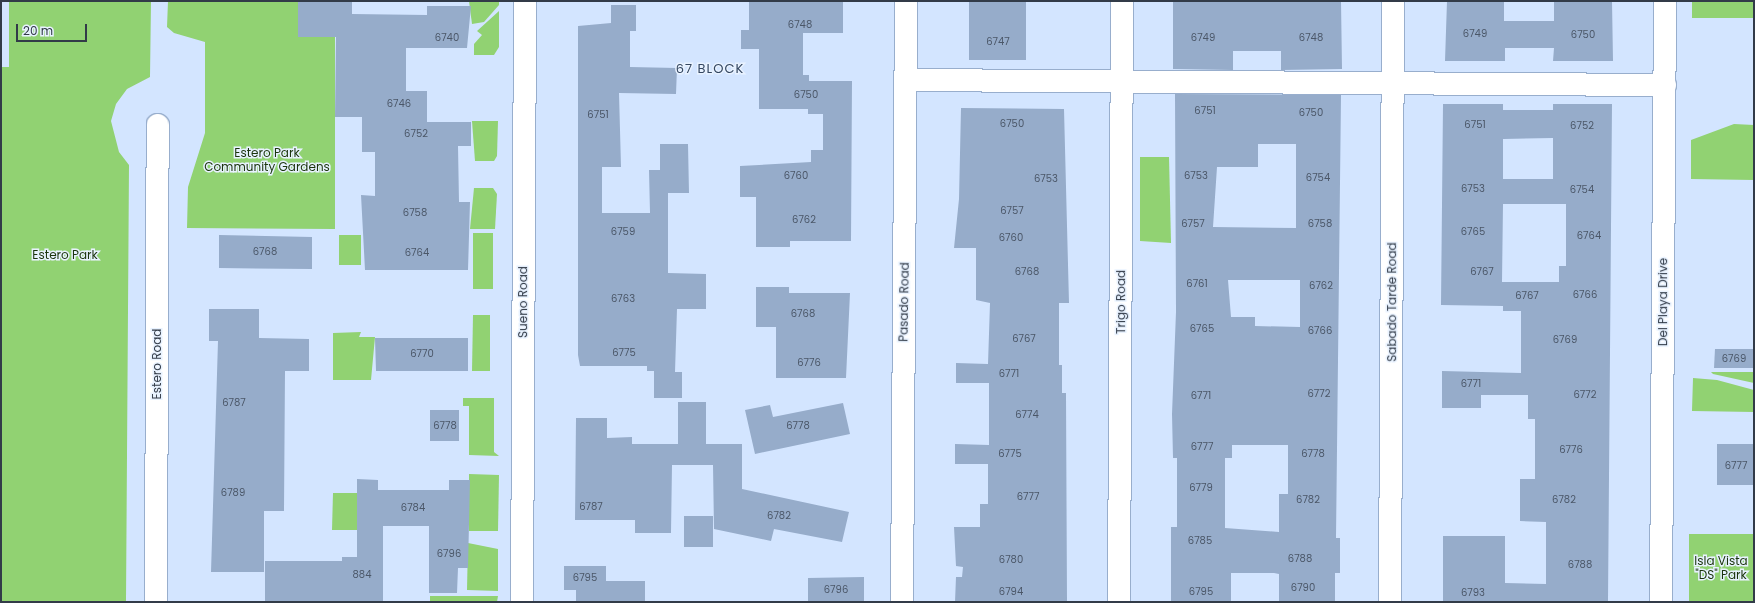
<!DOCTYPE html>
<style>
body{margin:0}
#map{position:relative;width:1755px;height:603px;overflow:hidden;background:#d3e5ff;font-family:Poppins,sans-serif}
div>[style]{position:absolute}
.green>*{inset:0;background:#91d272}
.building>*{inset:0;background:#96acca}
.roads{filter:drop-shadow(1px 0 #98aecd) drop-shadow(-1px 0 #98aecd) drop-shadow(0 1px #98aecd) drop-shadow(0 -1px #98aecd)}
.minor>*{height:22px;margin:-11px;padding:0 11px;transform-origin:11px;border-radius:11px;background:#fff}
span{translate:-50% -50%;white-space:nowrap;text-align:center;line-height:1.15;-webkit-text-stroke:3px #e8f2ff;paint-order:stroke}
.number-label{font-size:10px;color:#4b5768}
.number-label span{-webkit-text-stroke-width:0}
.park-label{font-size:12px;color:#1b350d}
.street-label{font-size:12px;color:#323b48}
.neighbourhood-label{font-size:13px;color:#344761;letter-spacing:1px}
.frame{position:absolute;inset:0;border:2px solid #323b48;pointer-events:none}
.scale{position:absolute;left:16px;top:24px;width:71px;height:18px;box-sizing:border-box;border:2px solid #323b48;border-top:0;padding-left:5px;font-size:12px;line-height:14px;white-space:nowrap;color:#323b48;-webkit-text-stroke:3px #e8f2ff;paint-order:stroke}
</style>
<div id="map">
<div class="green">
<i style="clip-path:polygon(9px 1px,151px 1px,150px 77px,127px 89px,116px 104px,111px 121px,119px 152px,129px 165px,126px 602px,1px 602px,1px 67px,9px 67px)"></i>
<i style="clip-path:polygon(168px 1px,335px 1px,335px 229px,187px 228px,188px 187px,205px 133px,205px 42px,174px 33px,167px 27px)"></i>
<i style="clip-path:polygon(469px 1px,499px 1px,499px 5px,484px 22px,472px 24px)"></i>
<i style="clip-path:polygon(1692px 1px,1754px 1px,1754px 18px,1692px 18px)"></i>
<i style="clip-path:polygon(499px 11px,499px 47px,494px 55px,474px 55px,474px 44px,482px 35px,477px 31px)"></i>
<i style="clip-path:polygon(472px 121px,498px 121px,497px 156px,494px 161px,475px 161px)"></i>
<i style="clip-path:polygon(1734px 124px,1754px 125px,1754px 180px,1691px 179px,1691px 140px)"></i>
<i style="clip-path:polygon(1140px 157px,1169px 157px,1171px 243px,1140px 241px)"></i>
<i style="clip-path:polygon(474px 188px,493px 188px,497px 194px,495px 229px,470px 229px)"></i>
<i style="clip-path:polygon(473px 233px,493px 233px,493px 289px,473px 289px)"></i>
<i style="clip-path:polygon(339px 235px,361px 235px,361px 265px,339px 265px)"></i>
<i style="clip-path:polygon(473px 315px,490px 315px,490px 371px,472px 371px)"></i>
<i style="clip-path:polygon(361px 332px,359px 337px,375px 337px,371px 380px,333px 380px,333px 333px)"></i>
<i style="clip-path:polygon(1711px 372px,1754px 372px,1754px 383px,1713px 374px)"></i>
<i style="clip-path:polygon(1693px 378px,1717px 380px,1754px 390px,1754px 412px,1692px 411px)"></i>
<i style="clip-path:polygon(463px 398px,494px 398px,494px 452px,499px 456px,469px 455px,469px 406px,463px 406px)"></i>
<i style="clip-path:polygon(469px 474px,499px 475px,498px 531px,469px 531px)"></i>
<i style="clip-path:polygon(333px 493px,359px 493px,359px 530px,332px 530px)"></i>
<i style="clip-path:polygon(1689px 534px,1754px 534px,1754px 602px,1689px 602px)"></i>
<i style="clip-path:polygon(468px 543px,498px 549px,498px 591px,467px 590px)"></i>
<i style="clip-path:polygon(430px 596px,498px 596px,497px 602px,430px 602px)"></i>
</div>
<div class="building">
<i style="clip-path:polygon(298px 1px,352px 2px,352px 14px,427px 15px,427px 6px,471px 6px,467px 48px,406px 48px,406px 91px,427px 91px,427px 122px,471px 122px,471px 146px,458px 146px,459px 202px,470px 202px,468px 270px,365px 270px,361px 195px,375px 196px,375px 152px,362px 152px,362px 117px,335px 117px,336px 37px,298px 37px)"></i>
<i style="clip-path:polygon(749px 1px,843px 1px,843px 33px,803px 33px,803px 75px,809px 75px,809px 81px,852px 81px,851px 241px,790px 241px,790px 247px,756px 247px,756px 197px,740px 197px,740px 166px,811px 162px,811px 150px,823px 150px,823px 114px,808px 114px,808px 109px,759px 109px,759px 49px,741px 49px,741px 30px,749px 30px)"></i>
<i style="clip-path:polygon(969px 1px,1026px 1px,1026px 60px,969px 60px)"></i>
<i style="clip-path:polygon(1173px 1px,1341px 1px,1342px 69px,1281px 70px,1281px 51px,1233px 51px,1233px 70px,1173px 69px)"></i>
<i style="clip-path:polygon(1447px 1px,1504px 1px,1504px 21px,1554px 21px,1554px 1px,1612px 1px,1613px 61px,1553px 61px,1554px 48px,1505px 48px,1505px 61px,1445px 61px)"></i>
<i style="clip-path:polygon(611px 5px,636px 5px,636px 31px,630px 31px,630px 67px,677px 68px,676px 94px,619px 93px,621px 167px,602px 167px,602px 213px,650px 213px,649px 170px,660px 170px,660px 144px,688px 144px,689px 193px,668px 193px,668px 273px,706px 274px,706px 309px,677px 309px,675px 372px,682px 372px,682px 398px,654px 398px,654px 371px,647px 371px,647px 366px,580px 366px,578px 355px,578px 26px,611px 23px)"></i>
<i style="clip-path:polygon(evenodd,1175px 94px,1341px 95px,1336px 538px,1340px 538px,1340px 573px,1335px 573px,1335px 602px,1279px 602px,1279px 574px,1274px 573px,1231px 573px,1231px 602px,1171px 602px,1171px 527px,1177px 527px,1177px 458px,1173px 458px,1172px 414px,1176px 312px,1175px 94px,1258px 144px,1296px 144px,1296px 228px,1213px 227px,1217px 167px,1258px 167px,1258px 144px,1175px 94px,1228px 280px,1300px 280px,1300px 327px,1255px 326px,1255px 317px,1231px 317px,1228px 280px,1175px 94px,1232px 445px,1288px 445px,1288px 494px,1279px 494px,1279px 532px,1225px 528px,1225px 458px,1232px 458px,1232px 445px)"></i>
<i style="clip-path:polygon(evenodd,1443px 104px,1503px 104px,1503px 110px,1553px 110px,1553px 104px,1612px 104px,1608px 602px,1443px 602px,1443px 536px,1505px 536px,1505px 583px,1546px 584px,1546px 522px,1520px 521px,1520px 479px,1535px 479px,1535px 419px,1528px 419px,1528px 395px,1481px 395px,1481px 408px,1442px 408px,1442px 371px,1521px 373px,1521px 311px,1503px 311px,1503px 306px,1441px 305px,1443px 104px,1553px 138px,1553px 179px,1503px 179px,1503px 139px,1553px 138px,1443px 104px,1503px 204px,1566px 204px,1566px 266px,1559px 266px,1559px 282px,1502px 282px,1503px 204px)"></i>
<i style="clip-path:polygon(961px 108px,1064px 109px,1069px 303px,1059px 303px,1059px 365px,1062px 365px,1062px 393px,1066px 393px,1067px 602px,955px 602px,956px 577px,962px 577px,963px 567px,956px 566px,954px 527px,980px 527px,980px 504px,988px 504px,988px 464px,955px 464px,955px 444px,989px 445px,989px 383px,956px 383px,956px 363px,988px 364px,990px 303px,976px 300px,976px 248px,954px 248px,959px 199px)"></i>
<i style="clip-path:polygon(219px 235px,312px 237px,312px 269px,219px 268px)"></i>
<i style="clip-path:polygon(756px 287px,789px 287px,789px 293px,850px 293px,846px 378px,776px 378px,776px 327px,756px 327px)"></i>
<i style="clip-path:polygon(209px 309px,259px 309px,259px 338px,309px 339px,309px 371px,285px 371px,284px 511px,264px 511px,264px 572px,211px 572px,218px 341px,209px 341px)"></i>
<i style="clip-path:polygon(375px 338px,468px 338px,468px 371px,376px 371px)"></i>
<i style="clip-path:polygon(1715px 349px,1754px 349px,1754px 368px,1714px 368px)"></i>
<i style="clip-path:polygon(678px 402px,706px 402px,706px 444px,742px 444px,742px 489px,849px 512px,842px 542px,774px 529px,771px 541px,714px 529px,713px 465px,672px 465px,671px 533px,635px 533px,635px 520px,575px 520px,576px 418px,607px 418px,607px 438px,632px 437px,632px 444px,678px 444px)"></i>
<i style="clip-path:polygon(843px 403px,850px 434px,755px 454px,745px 410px,770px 405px,773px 417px)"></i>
<i style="clip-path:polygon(430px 410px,459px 410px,459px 441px,430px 441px)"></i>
<i style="clip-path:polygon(1717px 444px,1754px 444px,1754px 485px,1717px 485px)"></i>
<i style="clip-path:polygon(357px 479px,378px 480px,378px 490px,449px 490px,449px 480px,470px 480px,468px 568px,458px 568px,457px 593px,429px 593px,429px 526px,383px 526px,383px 602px,265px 602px,265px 561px,342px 561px,342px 557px,357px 557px)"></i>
<i style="clip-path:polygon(684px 516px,713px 516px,713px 547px,684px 547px)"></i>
<i style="clip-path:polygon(564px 566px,606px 566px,606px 581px,645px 581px,645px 602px,576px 602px,576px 590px,564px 590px)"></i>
<i style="clip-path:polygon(864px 577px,864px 602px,808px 602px,808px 578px)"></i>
</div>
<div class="roads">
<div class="minor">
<i style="left:906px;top:80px;width:759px;rotate:0.38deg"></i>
<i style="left:156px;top:602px;width:477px;rotate:-89.8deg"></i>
<i style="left:522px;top:602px;width:601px;rotate:-89.71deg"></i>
<i style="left:902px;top:602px;width:601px;rotate:-89.62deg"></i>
<i style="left:1119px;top:602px;width:601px;rotate:-89.71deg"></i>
<i style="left:1390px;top:602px;width:601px;rotate:-89.71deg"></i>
<i style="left:1661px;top:602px;width:601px;rotate:-89.62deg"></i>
</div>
</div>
<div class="number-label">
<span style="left:800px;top:25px">6748</span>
<span style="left:1475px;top:34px">6749</span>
<span style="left:1583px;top:35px">6750</span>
<span style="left:447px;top:38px">6740</span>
<span style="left:1203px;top:38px">6749</span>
<span style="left:1311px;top:38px">6748</span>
<span style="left:998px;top:42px">6747</span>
<span style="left:806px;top:95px">6750</span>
<span style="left:399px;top:104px">6746</span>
<span style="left:1205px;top:111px">6751</span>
<span style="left:1311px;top:113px">6750</span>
<span style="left:598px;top:115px">6751</span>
<span style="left:1012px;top:124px">6750</span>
<span style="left:1475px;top:125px">6751</span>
<span style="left:1582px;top:126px">6752</span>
<span style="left:416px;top:134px">6752</span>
<span style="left:796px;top:176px">6760</span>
<span style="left:1196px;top:176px">6753</span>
<span style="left:1318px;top:178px">6754</span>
<span style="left:1046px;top:179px">6753</span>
<span style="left:1473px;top:189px">6753</span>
<span style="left:1582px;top:190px">6754</span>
<span style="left:1012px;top:211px">6757</span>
<span style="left:415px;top:213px">6758</span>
<span style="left:804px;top:220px">6762</span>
<span style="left:1193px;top:224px">6757</span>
<span style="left:1320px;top:224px">6758</span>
<span style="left:623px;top:232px">6759</span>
<span style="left:1473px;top:232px">6765</span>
<span style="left:1589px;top:236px">6764</span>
<span style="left:1011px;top:238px">6760</span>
<span style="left:265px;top:252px">6768</span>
<span style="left:417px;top:253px">6764</span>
<span style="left:1027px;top:272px">6768</span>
<span style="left:1482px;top:272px">6767</span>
<span style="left:1197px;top:284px">6761</span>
<span style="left:1321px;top:286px">6762</span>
<span style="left:1585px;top:295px">6766</span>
<span style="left:1527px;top:296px">6767</span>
<span style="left:623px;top:299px">6763</span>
<span style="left:803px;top:314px">6768</span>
<span style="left:1202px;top:329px">6765</span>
<span style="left:1320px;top:331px">6766</span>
<span style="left:1024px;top:339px">6767</span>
<span style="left:1565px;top:340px">6769</span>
<span style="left:624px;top:353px">6775</span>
<span style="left:422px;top:354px">6770</span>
<span style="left:1734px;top:359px">6769</span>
<span style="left:809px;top:363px">6776</span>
<span style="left:1009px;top:374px">6771</span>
<span style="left:1471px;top:384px">6771</span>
<span style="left:1319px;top:394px">6772</span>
<span style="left:1585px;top:395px">6772</span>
<span style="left:1201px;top:396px">6771</span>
<span style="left:234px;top:403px">6787</span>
<span style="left:1027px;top:415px">6774</span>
<span style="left:445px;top:426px">6778</span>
<span style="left:798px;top:426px">6778</span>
<span style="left:1202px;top:447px">6777</span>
<span style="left:1571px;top:450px">6776</span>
<span style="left:1010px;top:454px">6775</span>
<span style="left:1313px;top:454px">6778</span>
<span style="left:1736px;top:466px">6777</span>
<span style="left:1201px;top:488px">6779</span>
<span style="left:233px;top:493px">6789</span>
<span style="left:1028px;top:497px">6777</span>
<span style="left:1308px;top:500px">6782</span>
<span style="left:1564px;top:500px">6782</span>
<span style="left:591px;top:507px">6787</span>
<span style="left:413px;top:508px">6784</span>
<span style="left:779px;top:516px">6782</span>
<span style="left:1200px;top:541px">6785</span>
<span style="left:449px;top:554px">6796</span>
<span style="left:1300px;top:559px">6788</span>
<span style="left:1011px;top:560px">6780</span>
<span style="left:1580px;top:565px">6788</span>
<span style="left:362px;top:575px">884</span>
<span style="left:585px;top:578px">6795</span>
<span style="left:1303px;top:588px">6790</span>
<span style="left:836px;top:590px">6796</span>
<span style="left:1011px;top:592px">6794</span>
<span style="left:1201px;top:592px">6795</span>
<span style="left:1473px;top:593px">6793</span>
</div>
<div class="park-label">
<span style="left:267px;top:160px">Estero Park<br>Community Gardens</span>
<span style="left:65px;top:255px">Estero Park</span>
<span style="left:1721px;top:568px">Isla Vista<br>"DS" Park</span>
</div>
<div class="street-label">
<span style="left:523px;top:302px;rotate:-90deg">Sueno Road</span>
<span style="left:904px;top:302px;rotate:-89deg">Pasado Road</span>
<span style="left:1121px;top:302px;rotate:-90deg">Trigo Road</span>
<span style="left:1392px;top:302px;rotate:-90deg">Sabado Tarde Road</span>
<span style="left:1663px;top:302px;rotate:-90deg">Del Playa Drive</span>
<span style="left:157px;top:364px;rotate:-90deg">Estero Road</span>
</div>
<div class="neighbourhood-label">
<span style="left:710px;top:69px">67 BLOCK</span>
</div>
<div class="frame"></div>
<div class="scale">20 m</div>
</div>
